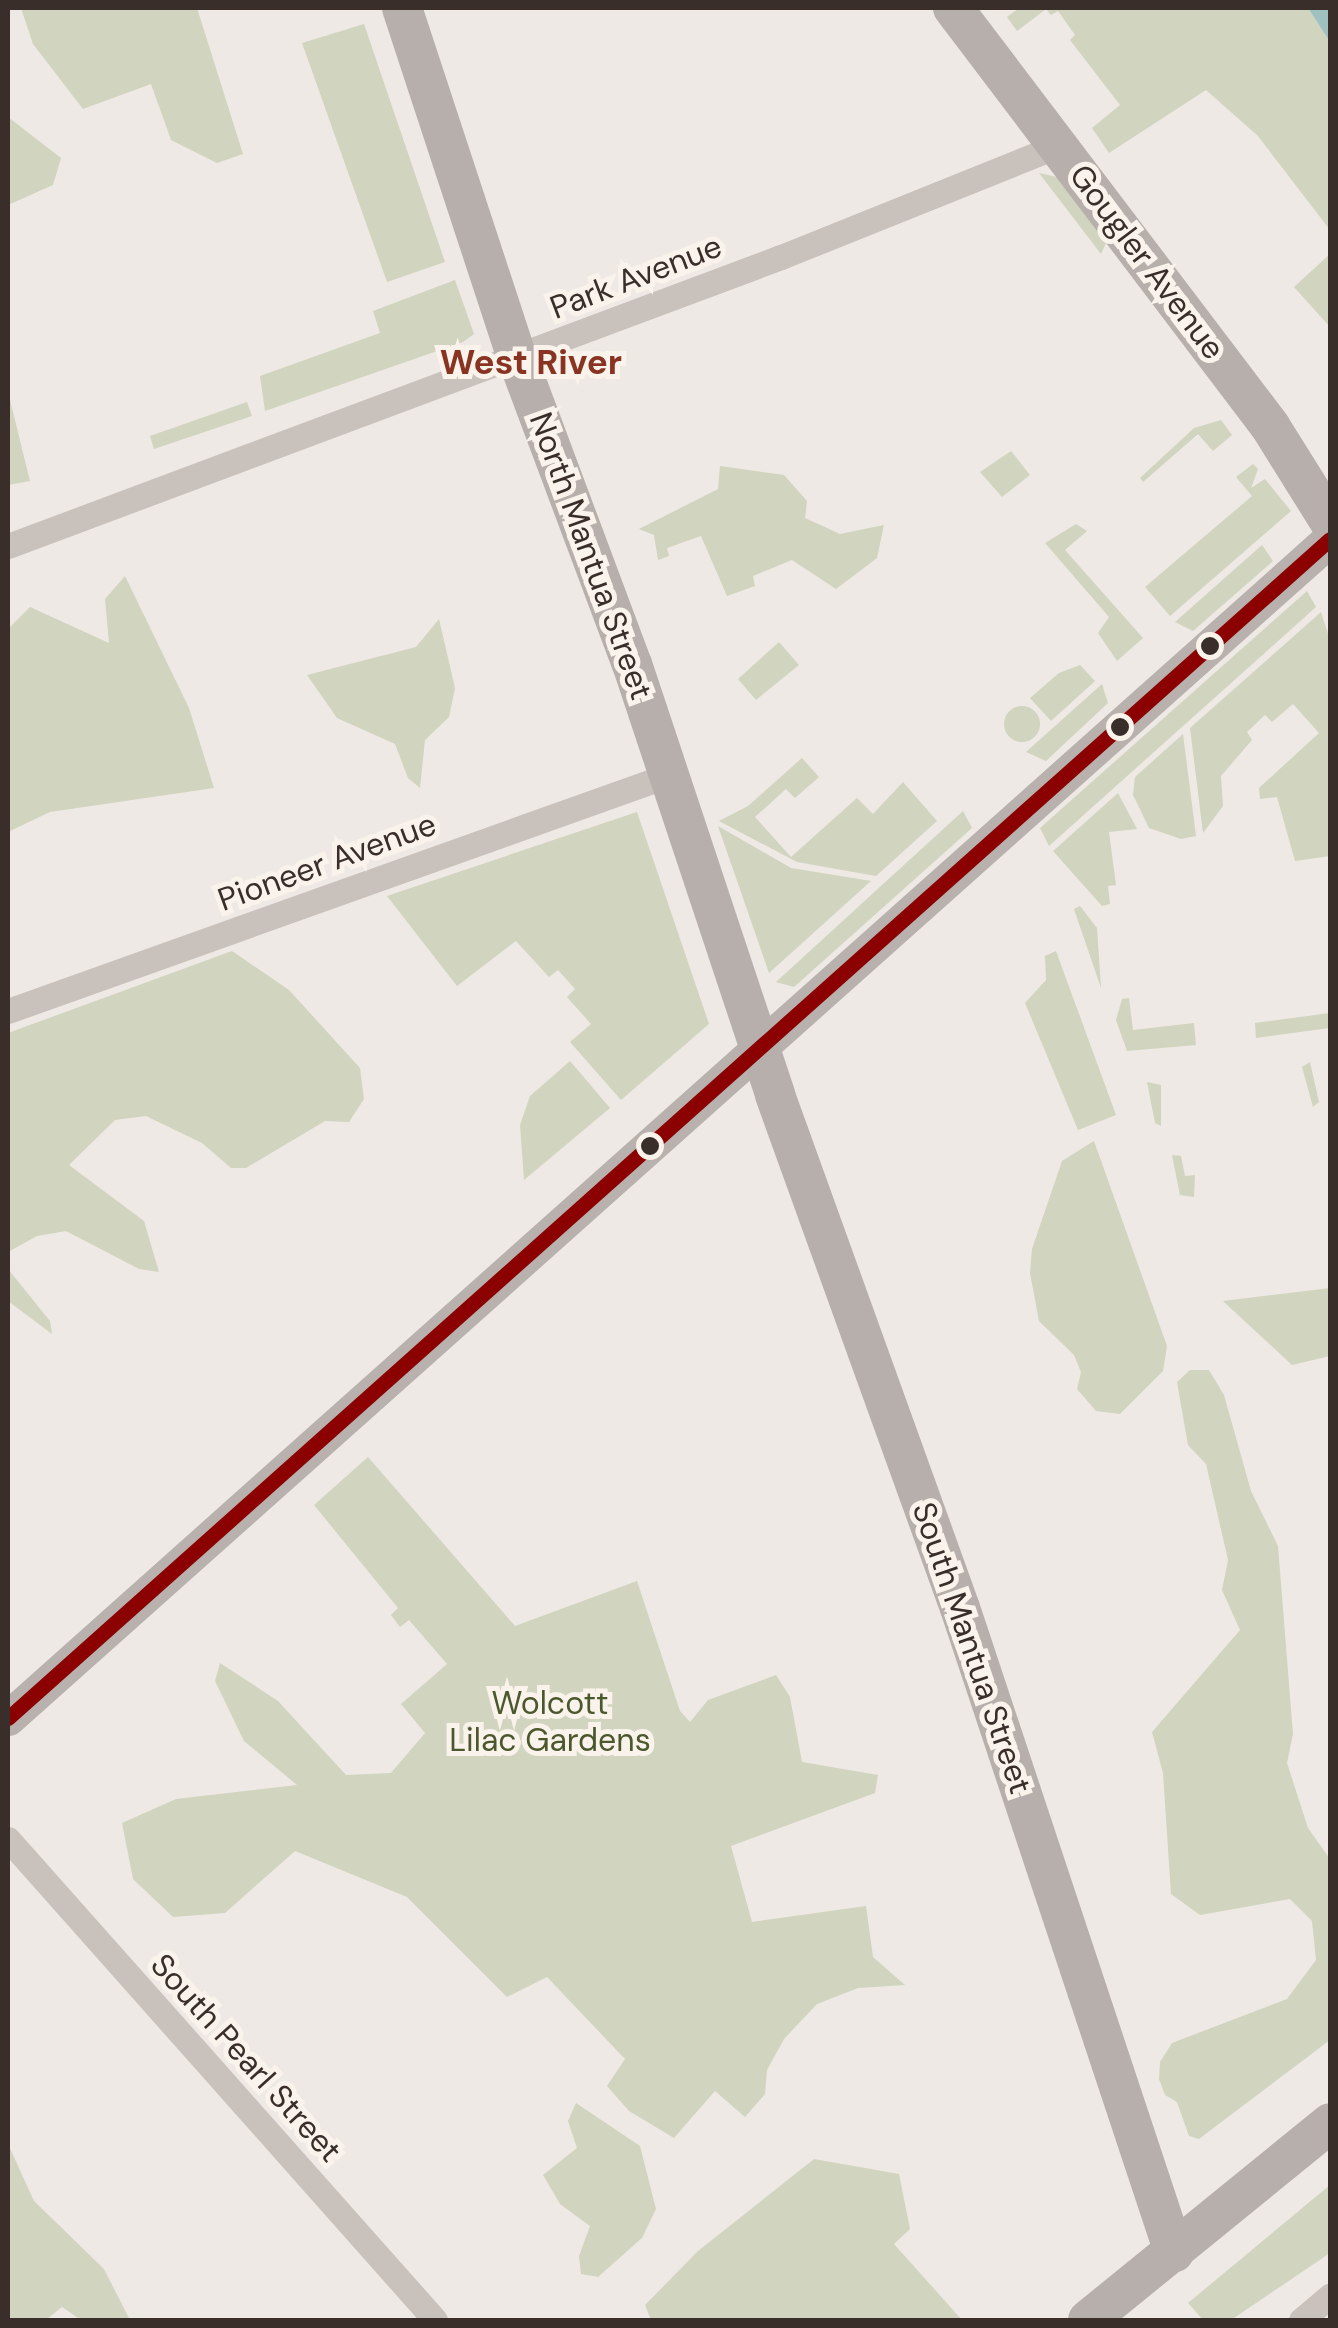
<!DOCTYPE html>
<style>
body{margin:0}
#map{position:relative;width:1338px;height:2328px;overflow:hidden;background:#eee9e4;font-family:"DM Sans",sans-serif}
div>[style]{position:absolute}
.green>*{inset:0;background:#d1d4be}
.round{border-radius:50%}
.water>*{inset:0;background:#9fc2c0}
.minor>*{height:25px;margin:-12.5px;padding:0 12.5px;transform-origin:12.5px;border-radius:12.5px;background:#c8c1bc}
.secondary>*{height:35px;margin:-17.5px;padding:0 17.5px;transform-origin:17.5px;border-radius:17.5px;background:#b8b1ad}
.primary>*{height:40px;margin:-20px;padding:0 20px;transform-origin:20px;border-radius:20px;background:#b7afab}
.bus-1>*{height:15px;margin:-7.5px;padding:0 7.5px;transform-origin:7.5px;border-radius:7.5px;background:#8b0000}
.dots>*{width:28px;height:28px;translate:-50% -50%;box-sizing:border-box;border:5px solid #faf3ec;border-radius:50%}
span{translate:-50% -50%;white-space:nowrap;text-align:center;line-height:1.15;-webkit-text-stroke:10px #faf3ec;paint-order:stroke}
.street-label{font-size:32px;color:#392e2a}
.park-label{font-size:32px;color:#4b582d}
.neighbourhood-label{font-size:35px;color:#893422;font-weight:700}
.frame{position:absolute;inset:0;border:10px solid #392e2a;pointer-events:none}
</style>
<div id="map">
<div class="green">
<i style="clip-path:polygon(21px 8px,197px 8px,243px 154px,217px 163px,171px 140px,151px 84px,83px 109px,33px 44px)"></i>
<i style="clip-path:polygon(1019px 8px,1308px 8px,1330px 42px,1330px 230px,1258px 136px,1206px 90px,1109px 153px,1092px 128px,1120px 105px,1070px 40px,1075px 35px,1058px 11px,1051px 15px,1046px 9px,1017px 31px,1007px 17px)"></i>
<i style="clip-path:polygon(364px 24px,445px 262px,387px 282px,302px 43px)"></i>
<i style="clip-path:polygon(8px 117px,61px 158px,53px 185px,8px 205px)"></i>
<i style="clip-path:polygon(1039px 173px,1057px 177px,1107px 241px,1101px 254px)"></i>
<i style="clip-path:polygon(1330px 254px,1330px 327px,1294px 287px)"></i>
<i style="clip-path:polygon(455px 280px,474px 334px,463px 342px,265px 411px,260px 376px,380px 333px,373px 311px)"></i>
<i style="clip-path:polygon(8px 392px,30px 481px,8px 485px)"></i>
<i style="clip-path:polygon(247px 402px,252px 416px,154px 449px,150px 436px)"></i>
<i style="clip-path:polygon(1221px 420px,1232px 435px,1213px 451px,1198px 434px,1143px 482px,1140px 478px,1194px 428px)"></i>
<i style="clip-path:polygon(1011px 451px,1030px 475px,1002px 497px,980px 472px)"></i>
<i style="clip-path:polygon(1253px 464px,1258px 469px,1251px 488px,1265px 479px,1291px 511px,1170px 616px,1145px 587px,1252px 496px,1236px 477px)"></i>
<i style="clip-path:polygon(720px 466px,784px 475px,807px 501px,805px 518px,840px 534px,884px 525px,877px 558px,836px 589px,792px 560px,753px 576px,755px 586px,727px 596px,701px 536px,667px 548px,669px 556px,658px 560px,654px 535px,639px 529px,718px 489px)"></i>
<i style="clip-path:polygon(1076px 524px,1087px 531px,1065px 550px,1143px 638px,1117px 661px,1098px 633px,1109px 617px,1045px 543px)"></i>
<i style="clip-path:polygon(1262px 545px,1273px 561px,1193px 631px,1175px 622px)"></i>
<i style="clip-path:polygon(125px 576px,189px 708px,214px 788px,50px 812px,8px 832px,8px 629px,30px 607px,109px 643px,105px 599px)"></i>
<i style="clip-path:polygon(1307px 591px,1316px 607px,1049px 846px,1040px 828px)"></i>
<i style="clip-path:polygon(1321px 612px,1329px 637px,1330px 856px,1295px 861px,1277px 797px,1260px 799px,1259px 788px,1319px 733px,1293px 704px,1272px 722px,1265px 715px,1247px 732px,1252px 740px,1221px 776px,1223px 806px,1203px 833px,1190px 728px)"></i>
<i style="clip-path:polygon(439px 619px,455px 688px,449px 717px,425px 740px,420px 788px,408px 778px,395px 744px,337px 718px,307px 675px,416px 647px)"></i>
<i style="clip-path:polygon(779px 642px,799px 665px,756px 700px,738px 679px)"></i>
<i style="clip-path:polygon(1080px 665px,1095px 681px,1051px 721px,1030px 698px,1059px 673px)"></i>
<i style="clip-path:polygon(1102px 684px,1108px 703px,1046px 761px,1026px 752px)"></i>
<i class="round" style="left:1004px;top:706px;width:36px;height:36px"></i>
<i style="clip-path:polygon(1183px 734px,1196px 836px,1181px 839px,1149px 828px,1133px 795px,1135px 777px)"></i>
<i style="clip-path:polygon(802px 758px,819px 777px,795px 798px,786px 789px,755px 817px,791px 857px,857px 798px,873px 814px,903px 782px,937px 821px,876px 876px,797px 862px,719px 821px,748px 806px)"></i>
<i style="clip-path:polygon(1118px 793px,1137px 829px,1109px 832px,1116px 885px,1108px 886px,1110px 904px,1102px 906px,1053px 851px)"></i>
<i style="clip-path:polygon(963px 811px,972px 828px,794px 987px,776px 982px)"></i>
<i style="clip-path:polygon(637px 812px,709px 1024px,621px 1100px,570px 1042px,591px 1024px,567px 997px,575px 989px,558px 970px,549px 977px,516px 941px,457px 986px,387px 896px)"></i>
<i style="clip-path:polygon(718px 826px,791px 868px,871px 881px,769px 973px)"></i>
<i style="clip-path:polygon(1080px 906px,1097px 928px,1101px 988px,1074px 909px)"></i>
<i style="clip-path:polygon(232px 951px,289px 990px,360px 1068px,364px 1099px,349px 1122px,325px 1121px,246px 1168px,231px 1168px,202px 1143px,146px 1116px,115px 1120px,69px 1165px,144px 1221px,159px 1272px,139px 1269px,66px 1231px,37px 1236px,8px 1252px,8px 1033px)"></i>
<i style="clip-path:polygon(1056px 951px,1116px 1115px,1078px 1130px,1025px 1003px,1046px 980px,1045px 956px)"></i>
<i style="clip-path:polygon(1129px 998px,1133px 1030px,1194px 1023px,1196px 1045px,1127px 1051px,1116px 1020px,1122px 999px)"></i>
<i style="clip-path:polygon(1330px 1013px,1330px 1028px,1256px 1038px,1255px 1023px)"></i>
<i style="clip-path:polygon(570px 1061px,610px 1108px,524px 1180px,520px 1125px,530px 1096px)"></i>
<i style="clip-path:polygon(1310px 1062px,1319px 1102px,1313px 1107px,1302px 1067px)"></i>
<i style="clip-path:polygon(1147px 1082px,1161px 1085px,1161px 1126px,1155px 1123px)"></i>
<i style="clip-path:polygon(1094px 1141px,1167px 1346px,1163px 1371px,1120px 1414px,1096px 1411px,1077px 1389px,1081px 1372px,1074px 1355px,1039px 1321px,1030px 1273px,1032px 1249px,1062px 1161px)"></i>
<i style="clip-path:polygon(1172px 1155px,1181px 1156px,1185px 1176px,1195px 1175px,1194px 1197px,1180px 1195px)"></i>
<i style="clip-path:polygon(8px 1269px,50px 1321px,52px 1334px,8px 1301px)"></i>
<i style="clip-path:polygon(1330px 1288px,1330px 1356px,1292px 1365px,1223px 1301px)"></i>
<i style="clip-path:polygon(1190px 1370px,1209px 1370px,1224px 1395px,1251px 1491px,1278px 1546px,1293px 1734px,1287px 1763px,1308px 1828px,1330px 1859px,1330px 2040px,1199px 2139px,1189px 2136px,1177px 2102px,1165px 2095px,1159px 2079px,1160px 2062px,1172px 2043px,1287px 1999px,1316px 1960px,1312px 1921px,1290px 1899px,1200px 1915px,1171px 1894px,1163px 1773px,1152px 1732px,1240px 1630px,1222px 1590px,1228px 1560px,1206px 1464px,1188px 1445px,1177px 1382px)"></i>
<i style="clip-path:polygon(368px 1457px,515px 1626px,637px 1581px,680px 1711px,690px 1722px,708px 1700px,776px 1675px,790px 1697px,802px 1762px,878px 1775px,875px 1793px,731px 1846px,752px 1922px,866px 1906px,873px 1957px,905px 1985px,858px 1988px,817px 2004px,784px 2039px,767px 2070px,765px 2094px,745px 2117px,715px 2091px,674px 2138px,629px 2111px,607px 2086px,625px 2059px,547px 1977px,507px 1997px,407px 1897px,295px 1851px,225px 1913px,173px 1917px,133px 1879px,122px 1823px,176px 1799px,297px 1785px,244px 1741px,215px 1681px,220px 1663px,278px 1701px,346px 1775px,391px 1773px,425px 1733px,401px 1704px,447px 1664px,409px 1620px,400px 1627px,391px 1615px,398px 1608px,314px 1505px)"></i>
<i style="clip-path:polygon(576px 2103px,640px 2146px,656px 2209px,642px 2238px,598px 2277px,581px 2274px,579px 2256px,590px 2226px,560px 2204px,543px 2175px,577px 2148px,568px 2121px)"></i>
<i style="clip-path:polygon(8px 2144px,34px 2201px,104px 2269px,130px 2320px,81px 2320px,62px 2307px,46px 2320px,8px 2320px)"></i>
<i style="clip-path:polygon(814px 2159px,899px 2174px,910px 2229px,894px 2244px,962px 2320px,651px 2320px,645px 2305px,698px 2251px)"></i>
<i style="clip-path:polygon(1330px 2185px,1330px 2253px,1231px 2320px,1203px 2320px,1188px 2303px)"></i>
</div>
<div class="water">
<i style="clip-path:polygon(1308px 8px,1330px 8px,1330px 42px)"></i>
</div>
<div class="minor">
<i style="left:8px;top:546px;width:825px;rotate:-20.5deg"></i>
<i style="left:781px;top:257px;width:300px;rotate:-21.9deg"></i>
<i style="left:8px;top:1011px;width:702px;rotate:-19.65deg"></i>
<i style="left:8px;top:1839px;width:643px;rotate:48.4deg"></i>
<i style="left:1301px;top:2320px;width:38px;rotate:-40deg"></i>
</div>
<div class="secondary">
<i style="left:8px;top:1718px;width:1771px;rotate:-41.73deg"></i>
</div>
<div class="primary">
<i style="left:402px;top:8px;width:367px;rotate:71.8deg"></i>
<i style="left:517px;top:357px;width:328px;rotate:69.5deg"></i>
<i style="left:632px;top:664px;width:454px;rotate:71.6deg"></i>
<i style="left:775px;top:1095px;width:545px;rotate:70.17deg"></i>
<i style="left:960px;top:1608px;width:679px;rotate:71.62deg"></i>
<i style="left:953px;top:8px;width:525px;rotate:52.82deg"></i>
<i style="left:1270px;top:426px;width:113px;rotate:58deg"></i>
<i style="left:1088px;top:2320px;width:312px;rotate:-39.1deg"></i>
</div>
<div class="bus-1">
<i style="left:8px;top:1718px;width:1771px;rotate:-41.73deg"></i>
</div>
<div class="dots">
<i style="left:1210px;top:646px;background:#392e2a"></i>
<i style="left:1120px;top:727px;background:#392e2a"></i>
<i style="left:650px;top:1146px;background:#392e2a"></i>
</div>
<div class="street-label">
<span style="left:1147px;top:262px;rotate:53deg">Gougler Avenue</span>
<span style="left:636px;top:277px;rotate:-21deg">Park Avenue</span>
<span style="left:591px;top:556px;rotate:70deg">North Mantua Street</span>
<span style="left:327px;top:862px;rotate:-20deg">Pioneer Avenue</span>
<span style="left:972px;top:1648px;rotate:71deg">South Mantua Street</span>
<span style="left:246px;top:2058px;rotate:48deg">South Pearl Street</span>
</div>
<div class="park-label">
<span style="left:550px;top:1722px">Wolcott<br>Lilac Gardens</span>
</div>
<div class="neighbourhood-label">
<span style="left:531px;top:362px">West River</span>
</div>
<div class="frame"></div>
</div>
